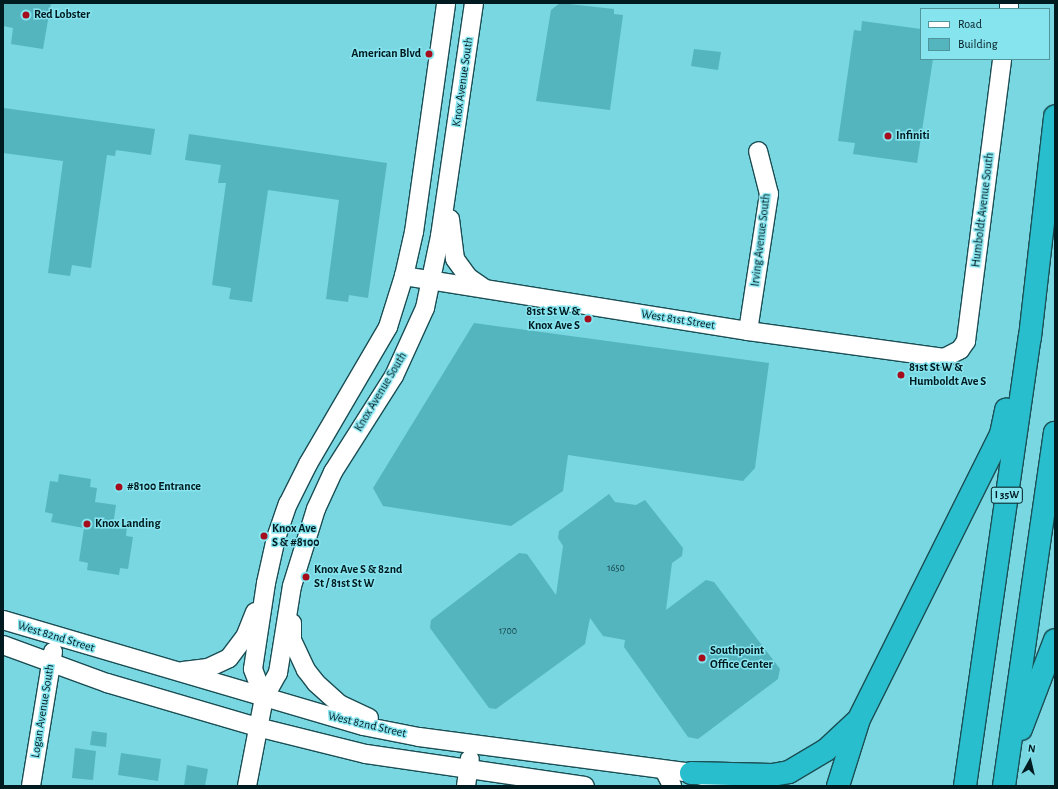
<!DOCTYPE html>
<style>
body{margin:0}
#map{position:relative;width:1058px;height:789px;overflow:hidden;background:#78d7e1;font-family:"Alegreya Sans",sans-serif}
div>[style]{position:absolute}
.building>*{inset:0;background:#55b5bf}
.roads{filter:drop-shadow(1px 0 #1b4e54) drop-shadow(-1px 0 #1b4e54) drop-shadow(0 1px #1b4e54) drop-shadow(0 -1px #1b4e54)}
.minor>*{height:18px;margin:-9px;padding:0 9px;transform-origin:9px;border-radius:9px;background:#fff}
.highway>*{height:22px;margin:-11px;padding:0 11px;transform-origin:11px;border-radius:11px;background:#29becd}
.dots>*{width:11px;height:11px;translate:-50% -50%;box-sizing:border-box;border:2px solid #86e4ef;border-radius:50%}
span{translate:-50% -50%;white-space:nowrap;text-align:center;line-height:1.15;-webkit-text-stroke:3px #86e4ef;paint-order:stroke}
.number-label{font-size:10px;color:#154247}
.number-label span{-webkit-text-stroke-width:0}
.shield-label span{padding:1px 3px;background:#86e4ef;border:1px solid;border-radius:3px;-webkit-text-stroke-width:0}
.shield-label{font-size:11px;color:#001b1f;font-weight:700}
.poi-label{font-size:12px;color:#001b1f;font-weight:700}
.left{translate:0 -50%;text-align:left}
.right{translate:-100% -50%;text-align:right}
.street-label{font-size:12px;color:#001b1f}
.frame{position:absolute;inset:0;border:4px solid #001b1f;pointer-events:none}
.legend{position:absolute;left:920px;top:8px;width:130px;height:52px;box-sizing:border-box;background:#86e4ef;border:1px solid #50949c;margin:0;padding:5px 7px;list-style:none;font-size:12px;color:#001b1f}
.legend li{display:flex;align-items:center;gap:8px;height:20px}
.legend b{width:20px;border:1px solid #50949c}
.north{position:absolute;left:1010px;top:741px;width:40px;height:40px;-webkit-text-stroke:3px #86e4ef;paint-order:stroke;rotate:8deg;font-size:11px;font-weight:700;line-height:16px;text-align:center;color:#001b1f}
.north::after{content:'';display:block;margin:auto;width:14px;height:18px;background:#001b1f;clip-path:polygon(50% 0,100% 100%,50% 72%,0 100%)}
</style>
<div id="map">
<div class="building">
<i style="clip-path:polygon(3px 3px,51px 3px,43px 49px,11px 44px,13px 28px,3px 26px)"></i>
<i style="clip-path:polygon(560px 3px,614px 9px,614px 14px,623px 15px,610px 110px,536px 101px,551px 10px)"></i>
<i style="clip-path:polygon(862px 21px,921px 29px,921px 59px,933px 59px,917px 163px,853px 154px,855px 143px,838px 141px,854px 30px,861px 31px)"></i>
<i style="clip-path:polygon(694px 49px,721px 52px,718px 70px,691px 66px)"></i>
<i style="clip-path:polygon(4px 108px,155px 129px,151px 155px,116px 150px,115px 156px,107px 155px,91px 268px,72px 265px,70px 276px,48px 273px,63px 161px,3px 153px)"></i>
<i style="clip-path:polygon(189px 134px,387px 163px,368px 298px,349px 295px,348px 302px,326px 299px,339px 200px,268px 190px,252px 302px,229px 299px,231px 288px,212px 285px,226px 183px,218px 183px,221px 165px,185px 160px)"></i>
<i style="clip-path:polygon(474px 323px,769px 363px,755px 468px,743px 481px,568px 455px,563px 491px,511px 526px,383px 506px,373px 488px)"></i>
<i style="clip-path:polygon(59px 474px,91px 479px,90px 487px,97px 488px,95px 502px,116px 505px,113px 525px,127px 527px,126px 536px,133px 537px,128px 569px,120px 568px,119px 575px,87px 570px,88px 563px,79px 561px,84px 528px,51px 522px,53px 514px,45px 512px,50px 481px,58px 482px)"></i>
<i style="clip-path:polygon(609px 494px,615px 502px,636px 505px,645px 500px,683px 548px,682px 556px,672px 563px,666px 610px,706px 580px,714px 582px,780px 669px,778px 679px,698px 739px,688px 737px,624px 647px,625px 640px,603px 636px,590px 618px,585px 644px,496px 709px,489px 708px,430px 628px,431px 620px,519px 553px,527px 554px,556px 595px,563px 546px,558px 538px,559px 531px)"></i>
<i style="clip-path:polygon(92px 731px,107px 733px,106px 747px,90px 745px)"></i>
<i style="clip-path:polygon(75px 748px,96px 751px,93px 780px,72px 778px)"></i>
<i style="clip-path:polygon(121px 753px,161px 759px,158px 781px,118px 775px)"></i>
<i style="clip-path:polygon(187px 765px,208px 769px,205px 786px,184px 786px)"></i>
</div>
<div class="roads">
<div class="minor">
<i style="left:1009px;top:9px;width:6px;rotate:-90deg"></i>
<i style="left:450px;top:219px;width:40px;rotate:82.9deg"></i>
<i style="left:455px;top:259px;width:22px;rotate:54deg"></i>
<i style="left:468px;top:277px;width:19px;rotate:35deg"></i>
<i style="left:404px;top:276px;width:348px;rotate:9.1deg"></i>
<i style="left:748px;top:331px;width:198px;rotate:7.8deg"></i>
<i style="left:944px;top:358px;width:18px;rotate:-27deg"></i>
<i style="left:960px;top:350px;width:11px;rotate:-56deg"></i>
<i style="left:966px;top:341px;width:284px;rotate:-82.7deg"></i>
<i style="left:748px;top:331px;width:139px;rotate:-81.3deg"></i>
<i style="left:769px;top:194px;width:44px;rotate:-104.3deg"></i>
<i style="left:3px;top:620px;width:375px;rotate:16.4deg"></i>
<i style="left:363px;top:726px;width:57px;rotate:11.1deg"></i>
<i style="left:419px;top:737px;width:274px;rotate:7.5deg"></i>
<i style="left:691px;top:773px;width:52px;rotate:14.6deg"></i>
<i style="left:292px;top:623px;width:17px;rotate:90deg"></i>
<i style="left:292px;top:640px;width:33px;rotate:65deg"></i>
<i style="left:306px;top:670px;width:16px;rotate:52deg"></i>
<i style="left:316px;top:683px;width:31px;rotate:42deg"></i>
<i style="left:339px;top:704px;width:33px;rotate:25deg"></i>
<i style="left:3px;top:645px;width:111px;rotate:20.1deg"></i>
<i style="left:107px;top:683px;width:156px;rotate:16.3deg"></i>
<i style="left:257px;top:727px;width:112px;rotate:13.9deg"></i>
<i style="left:366px;top:754px;width:221px;rotate:8.3deg"></i>
<i style="left:183px;top:671px;width:25px;rotate:-7deg"></i>
<i style="left:208px;top:668px;width:23px;rotate:-25deg"></i>
<i style="left:229px;top:658px;width:26px;rotate:-53deg"></i>
<i style="left:245px;top:637px;width:27px;rotate:-68deg"></i>
<i style="left:264px;top:698px;width:31px;rotate:-111deg"></i>
<i style="left:253px;top:669px;width:87px;rotate:-81.4deg"></i>
<i style="left:266px;top:583px;width:46px;rotate:-77.5deg"></i>
<i style="left:276px;top:538px;width:36px;rotate:-71deg"></i>
<i style="left:288px;top:504px;width:45px;rotate:-63.4deg"></i>
<i style="left:308px;top:464px;width:159px;rotate:-59.7deg"></i>
<i style="left:388px;top:327px;width:53px;rotate:-72.6deg"></i>
<i style="left:404px;top:276px;width:45px;rotate:-77.2deg"></i>
<i style="left:414px;top:232px;width:231px;rotate:-82deg"></i>
<i style="left:664px;top:770px;width:18px;rotate:63deg"></i>
<i style="left:31px;top:786px;width:136px;rotate:-80.7deg"></i>
<i style="left:247px;top:786px;width:90px;rotate:-79.1deg"></i>
<i style="left:264px;top:698px;width:29px;rotate:-61deg"></i>
<i style="left:278px;top:673px;width:88px;rotate:-80.9deg"></i>
<i style="left:292px;top:586px;width:81px;rotate:-72.7deg"></i>
<i style="left:316px;top:509px;width:41px;rotate:-65.3deg"></i>
<i style="left:333px;top:472px;width:114px;rotate:-57.6deg"></i>
<i style="left:394px;top:376px;width:75px;rotate:-65.5deg"></i>
<i style="left:425px;top:308px;width:74px;rotate:-78.2deg"></i>
<i style="left:440px;top:236px;width:235px;rotate:-81.7deg"></i>
<i style="left:466px;top:786px;width:27px;rotate:-82deg"></i>
</div>
<div class="highway">
<i style="left:1021px;top:729px;width:95px;rotate:-69.1deg"></i>
<i style="left:691px;top:773px;width:81px;rotate:1.4deg"></i>
<i style="left:772px;top:775px;width:17px;rotate:-10deg"></i>
<i style="left:789px;top:772px;width:43px;rotate:-30.7deg"></i>
<i style="left:826px;top:750px;width:41px;rotate:-43deg"></i>
<i style="left:838px;top:786px;width:70px;rotate:-72.6deg"></i>
<i style="left:859px;top:719px;width:318px;rotate:-63.5deg"></i>
<i style="left:1001px;top:434px;width:25px;rotate:-78deg"></i>
<i style="left:965px;top:786px;width:454px;rotate:-81.8deg"></i>
<i style="left:1030px;top:337px;width:222px;rotate:-83.5deg"></i>
<i style="left:1004px;top:786px;width:357px;rotate:-81.8deg"></i>
</div>
</div>
<div class="dots">
<i style="left:26px;top:15px;background:#a50c1c"></i>
<i style="left:429px;top:54px;background:#a50c1c"></i>
<i style="left:888px;top:136px;background:#a50c1c"></i>
<i style="left:588px;top:319px;background:#a50c1c"></i>
<i style="left:901px;top:375px;background:#a50c1c"></i>
<i style="left:119px;top:487px;background:#a50c1c"></i>
<i style="left:87px;top:524px;background:#a50c1c"></i>
<i style="left:264px;top:536px;background:#a50c1c"></i>
<i style="left:306px;top:577px;background:#a50c1c"></i>
<i style="left:702px;top:658px;background:#a50c1c"></i>
</div>
<div class="number-label">
<span style="left:616px;top:569px">1650</span>
<span style="left:508px;top:632px">1700</span>
</div>
<div class="shield-label">
<span style="left:1007px;top:495px">I 35W</span>
</div>
<div class="poi-label">
<span class="left" style="left:34px;top:15px">Red Lobster</span>
<span class="right" style="left:421px;top:54px">American Blvd</span>
<span class="left" style="left:896px;top:136px">Infiniti</span>
<span class="right" style="left:580px;top:319px">81st St W &amp;<br>Knox Ave S</span>
<span class="left" style="left:909px;top:375px">81st St W &amp;<br>Humboldt Ave S</span>
<span class="left" style="left:127px;top:487px">#8100 Entrance</span>
<span class="left" style="left:95px;top:524px">Knox Landing</span>
<span class="left" style="left:272px;top:536px">Knox Ave<br>S &amp; #8100</span>
<span class="left" style="left:314px;top:577px">Knox Ave S &amp; 82nd<br>St / 81st St W</span>
<span class="left" style="left:710px;top:658px">Southpoint<br>Office Center</span>
</div>
<div class="street-label">
<span style="left:463px;top:82px;rotate:-82deg">Knox Avenue South</span>
<span style="left:983px;top:210px;rotate:-83deg">Humboldt Avenue South</span>
<span style="left:761px;top:240px;rotate:-83deg">Irving Avenue South</span>
<span style="left:678px;top:320px;rotate:9deg">West 81st Street</span>
<span style="left:381px;top:392px;rotate:-59deg">Knox Avenue South</span>
<span style="left:56px;top:637px;rotate:17deg">West 82nd Street</span>
<span style="left:43px;top:711px;rotate:-81deg">Logan Avenue South</span>
<span style="left:367px;top:725px;rotate:13deg">West 82nd Street</span>
</div>
<div class="frame"></div>
<ul class="legend">
<li><b style="height:5px;background:#fff"></b>Road</li>
<li><b style="height:11px;background:#55b5bf"></b>Building</li>
</ul>
<div class="north">N</div>
</div>
